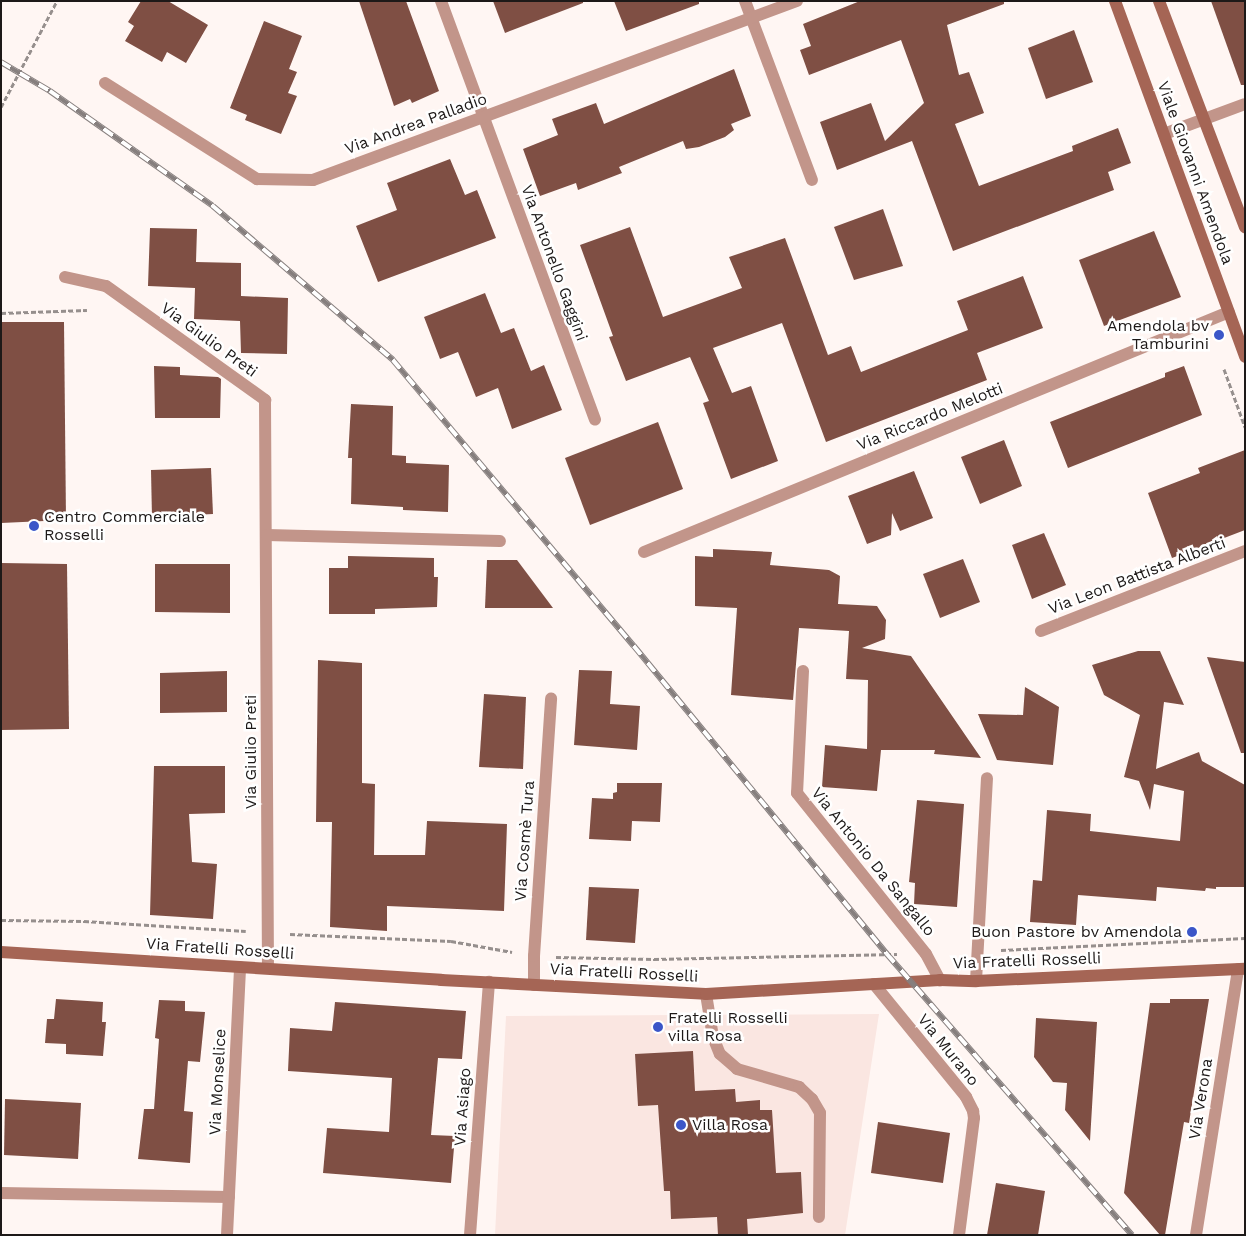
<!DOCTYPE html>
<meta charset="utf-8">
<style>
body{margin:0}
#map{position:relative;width:1246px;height:1236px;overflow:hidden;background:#fff6f3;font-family:"Work Sans",sans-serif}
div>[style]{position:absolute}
.built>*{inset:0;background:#fae6e1}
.building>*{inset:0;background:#7f4f44}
.path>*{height:3px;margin-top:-1.5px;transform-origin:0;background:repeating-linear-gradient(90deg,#968f8d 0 5px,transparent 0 7.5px)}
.lane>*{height:12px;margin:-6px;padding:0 6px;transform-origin:6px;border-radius:6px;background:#c2958a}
.street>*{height:12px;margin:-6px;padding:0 6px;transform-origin:6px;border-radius:6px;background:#c2958a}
.secondary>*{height:12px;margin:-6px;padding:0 6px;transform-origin:6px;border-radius:6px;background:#a56555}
.rail>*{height:5.5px;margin-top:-2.75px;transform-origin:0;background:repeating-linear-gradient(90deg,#fff 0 11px,#867f7e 0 22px);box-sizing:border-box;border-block:1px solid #867f7e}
.dots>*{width:14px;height:14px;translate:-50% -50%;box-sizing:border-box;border:2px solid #fff;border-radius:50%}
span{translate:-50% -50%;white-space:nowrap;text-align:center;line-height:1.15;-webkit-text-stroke:5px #fff;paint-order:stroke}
.street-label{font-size:16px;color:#1d1918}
.poi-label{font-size:16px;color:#1d1918}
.right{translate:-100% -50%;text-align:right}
.left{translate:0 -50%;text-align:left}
.frame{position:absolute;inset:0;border:2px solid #1d1918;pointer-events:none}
</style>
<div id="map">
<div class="built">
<i style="clip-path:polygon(879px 1014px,845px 1235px,495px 1235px,506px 1016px)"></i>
</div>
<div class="building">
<i style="clip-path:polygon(141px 1px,168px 1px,208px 25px,186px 63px,167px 52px,162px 62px,125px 41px,134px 26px,128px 22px)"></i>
<i style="clip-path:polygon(359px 1px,406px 1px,439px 91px,412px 103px,410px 99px,394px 106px)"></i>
<i style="clip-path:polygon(493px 1px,583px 1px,583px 3px,505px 33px)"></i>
<i style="clip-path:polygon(614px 1px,699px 1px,699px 4px,626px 31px)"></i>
<i style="clip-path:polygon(860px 1px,1004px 1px,1004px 4px,947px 25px,959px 75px,969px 72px,984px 113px,955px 124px,979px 186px,1073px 151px,1072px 146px,1118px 128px,1131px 163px,1108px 172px,1114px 190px,953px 251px,912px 141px,837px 170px,820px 122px,871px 103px,885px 141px,924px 103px,901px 40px,809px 75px,800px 50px,811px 46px,803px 24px)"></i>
<i style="clip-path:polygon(1211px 1px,1245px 1px,1245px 85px,1241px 85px)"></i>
<i style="clip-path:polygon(264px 21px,302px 36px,289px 69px,297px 72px,288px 93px,297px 96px,281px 134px,245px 120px,247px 115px,230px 108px)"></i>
<i style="clip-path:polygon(1074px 30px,1093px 82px,1046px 99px,1028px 48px)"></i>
<i style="clip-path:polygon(734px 69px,751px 116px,731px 124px,734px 130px,725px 137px,699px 147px,686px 149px,683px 141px,619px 167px,622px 173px,578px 190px,576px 183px,540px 196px,523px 149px,558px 135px,552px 119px,596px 103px,604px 124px)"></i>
<i style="clip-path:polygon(450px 159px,465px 195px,477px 190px,496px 238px,378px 282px,356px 226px,397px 210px,387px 183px)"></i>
<i style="clip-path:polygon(883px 209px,903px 266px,854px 280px,834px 227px)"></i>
<i style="clip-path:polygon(630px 227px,663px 317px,742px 288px,729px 257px,785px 238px,828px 355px,851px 346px,861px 372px,968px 330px,957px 301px,1023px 276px,1043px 328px,977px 353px,987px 380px,826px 442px,782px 323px,713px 348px,732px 393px,751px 386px,778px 461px,731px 479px,703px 403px,709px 401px,690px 357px,626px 381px,609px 337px,613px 336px,580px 245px)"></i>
<i style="clip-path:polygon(150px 228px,197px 229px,196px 262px,241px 263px,241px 296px,288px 298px,287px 354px,241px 353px,240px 321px,194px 319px,195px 288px,148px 286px)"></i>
<i style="clip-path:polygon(1154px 231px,1181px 297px,1104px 326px,1079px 260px)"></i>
<i style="clip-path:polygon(485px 293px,501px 333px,514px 328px,531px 371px,544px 365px,562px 410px,512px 429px,498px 388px,476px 397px,458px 352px,440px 359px,424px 317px)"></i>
<i style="clip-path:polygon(1px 322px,64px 322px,66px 520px,1px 523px)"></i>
<i style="clip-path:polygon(154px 366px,180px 367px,180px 375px,218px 377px,221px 379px,220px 418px,155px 418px)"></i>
<i style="clip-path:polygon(1184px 366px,1202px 415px,1068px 468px,1050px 422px,1165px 377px,1165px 373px)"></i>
<i style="clip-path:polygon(351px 404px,393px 406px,392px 455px,406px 456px,406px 463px,449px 465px,448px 512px,403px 510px,403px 507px,351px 504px,352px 458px,348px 458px)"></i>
<i style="clip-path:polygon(658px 422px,683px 489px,590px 525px,565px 458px)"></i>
<i style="clip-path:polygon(1004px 440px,1022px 486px,980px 504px,961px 457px)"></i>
<i style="clip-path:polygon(1245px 450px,1245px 530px,1172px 558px,1148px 493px,1200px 473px,1198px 468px)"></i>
<i style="clip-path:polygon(211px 468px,213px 514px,152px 517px,151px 470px)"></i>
<i style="clip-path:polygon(914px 471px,933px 518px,900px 531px,892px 513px,891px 535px,867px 544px,848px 496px)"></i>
<i style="clip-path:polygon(1044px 533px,1066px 585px,1032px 599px,1012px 545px)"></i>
<i style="clip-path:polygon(713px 549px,772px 552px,770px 565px,829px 570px,840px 576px,838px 604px,877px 606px,886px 620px,885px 639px,862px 648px,911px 656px,981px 758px,934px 754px,935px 750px,881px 750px,877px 791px,822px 787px,825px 745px,867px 749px,868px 680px,846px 679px,849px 631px,799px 628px,793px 700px,731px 695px,737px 608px,695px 606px,695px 556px,713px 557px)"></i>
<i style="clip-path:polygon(348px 556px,434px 558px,434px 577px,438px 577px,437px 607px,375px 609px,375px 614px,329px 614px,329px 568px,348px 568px)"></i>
<i style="clip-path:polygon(963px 559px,980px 602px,940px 618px,923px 574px)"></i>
<i style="clip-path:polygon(487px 560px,517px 560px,553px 608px,485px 608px)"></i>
<i style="clip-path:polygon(1px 563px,67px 564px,69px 729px,1px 730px)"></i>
<i style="clip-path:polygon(155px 564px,230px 564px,230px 613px,155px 612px)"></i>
<i style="clip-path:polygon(1138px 651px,1160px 651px,1184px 705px,1164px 702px,1156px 769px,1199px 752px,1202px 761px,1245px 785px,1245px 887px,1216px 887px,1216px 889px,1206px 888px,1205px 891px,1157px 887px,1156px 901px,1078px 895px,1076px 925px,1030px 922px,1033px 880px,1042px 881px,1047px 810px,1091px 814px,1090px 831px,1180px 841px,1184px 791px,1154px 784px,1150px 810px,1139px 781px,1124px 777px,1140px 715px,1104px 695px,1092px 665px)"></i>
<i style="clip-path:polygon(1207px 657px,1245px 662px,1245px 753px,1241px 753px)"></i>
<i style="clip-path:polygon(318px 660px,362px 663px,362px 783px,375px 784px,374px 855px,425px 855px,427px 821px,507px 824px,504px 911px,387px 906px,387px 931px,330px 927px,332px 822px,316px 822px)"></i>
<i style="clip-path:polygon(579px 670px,612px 671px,610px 704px,640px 706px,637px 750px,574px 745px)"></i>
<i style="clip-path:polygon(227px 671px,227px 712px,160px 713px,160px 673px)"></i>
<i style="clip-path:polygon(1025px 687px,1059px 707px,1053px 765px,997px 760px,978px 714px,1023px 715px)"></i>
<i style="clip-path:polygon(484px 694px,526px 697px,523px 769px,479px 767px)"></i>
<i style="clip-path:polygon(154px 766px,225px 766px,225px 813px,189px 814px,192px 862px,217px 864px,213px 919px,150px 915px)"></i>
<i style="clip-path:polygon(617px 783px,662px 783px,660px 822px,632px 821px,631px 841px,589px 839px,592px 798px,613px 799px,613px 793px,617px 792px)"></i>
<i style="clip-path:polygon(917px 800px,964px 804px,957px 907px,914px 904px,915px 883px,909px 882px)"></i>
<i style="clip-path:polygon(589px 887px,639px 889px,635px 943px,586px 940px)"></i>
<i style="clip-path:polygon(56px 999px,103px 1002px,102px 1022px,106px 1022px,103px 1056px,66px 1054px,66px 1044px,45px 1043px,47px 1019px,54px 1019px)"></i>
<i style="clip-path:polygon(1170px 999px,1209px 999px,1189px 1123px,1184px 1122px,1165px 1235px,1160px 1235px,1124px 1193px,1150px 1003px,1170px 1003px)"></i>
<i style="clip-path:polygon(159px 1000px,185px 1001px,185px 1011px,205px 1012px,200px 1062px,188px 1061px,184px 1111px,193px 1112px,190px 1163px,138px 1159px,144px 1109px,154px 1109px,159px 1039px,155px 1038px)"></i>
<i style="clip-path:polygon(335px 1002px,466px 1011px,462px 1059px,438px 1058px,431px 1135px,455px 1136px,451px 1183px,323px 1173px,327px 1128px,389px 1132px,392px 1078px,288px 1071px,290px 1028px,332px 1031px)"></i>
<i style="clip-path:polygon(1036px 1018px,1097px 1022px,1090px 1141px,1065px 1110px,1067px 1083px,1053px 1082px,1034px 1057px)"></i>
<i style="clip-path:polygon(693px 1051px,695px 1091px,735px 1089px,736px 1102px,760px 1100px,760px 1110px,772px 1110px,776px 1173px,801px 1172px,803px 1213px,747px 1219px,748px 1235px,718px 1235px,717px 1217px,671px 1219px,670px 1191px,664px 1191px,658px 1105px,638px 1106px,635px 1054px)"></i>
<i style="clip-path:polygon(5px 1099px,81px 1103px,78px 1159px,4px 1155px)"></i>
<i style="clip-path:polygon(878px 1122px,950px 1133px,943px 1183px,871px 1173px)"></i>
<i style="clip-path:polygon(996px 1183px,1045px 1191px,1038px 1235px,987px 1235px)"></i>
</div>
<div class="path">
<i style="left:1px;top:107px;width:120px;rotate:-62.2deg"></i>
<i style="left:1px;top:313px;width:86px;rotate:-2deg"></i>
<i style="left:1224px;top:369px;width:62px;rotate:70.1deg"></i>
<i style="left:1px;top:920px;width:83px;rotate:0.7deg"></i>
<i style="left:84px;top:921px;width:162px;rotate:3.5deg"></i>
<i style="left:290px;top:934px;width:161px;rotate:2.5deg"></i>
<i style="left:451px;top:941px;width:62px;rotate:10.2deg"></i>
<i style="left:1001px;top:950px;width:244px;rotate:-2.8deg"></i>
<i style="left:556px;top:957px;width:98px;rotate:1.2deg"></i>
<i style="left:654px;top:959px;width:243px;rotate:-1.2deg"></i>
</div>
<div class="lane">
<i style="left:706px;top:994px;width:44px;rotate:80.8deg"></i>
<i style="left:713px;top:1037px;width:18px;rotate:68deg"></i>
<i style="left:720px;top:1054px;width:23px;rotate:41deg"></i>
<i style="left:737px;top:1069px;width:65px;rotate:16.2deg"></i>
<i style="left:799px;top:1087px;width:18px;rotate:43deg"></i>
<i style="left:812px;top:1099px;width:16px;rotate:60deg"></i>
<i style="left:820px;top:1113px;width:104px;rotate:90.6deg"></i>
</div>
<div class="street">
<i style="left:441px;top:1px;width:446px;rotate:69.8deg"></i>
<i style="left:745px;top:1px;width:191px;rotate:69.5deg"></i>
<i style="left:105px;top:83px;width:180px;rotate:32.3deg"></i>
<i style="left:257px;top:179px;width:56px;rotate:1deg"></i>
<i style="left:313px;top:180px;width:516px;rotate:-20.3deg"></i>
<i style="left:1164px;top:134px;width:86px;rotate:-20.3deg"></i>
<i style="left:65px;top:277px;width:42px;rotate:12.4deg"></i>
<i style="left:106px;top:286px;width:196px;rotate:35.6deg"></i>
<i style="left:265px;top:400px;width:568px;rotate:89.7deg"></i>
<i style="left:267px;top:535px;width:233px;rotate:1.5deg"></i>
<i style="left:644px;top:552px;width:632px;rotate:-22.31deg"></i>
<i style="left:1041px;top:631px;width:219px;rotate:-21.4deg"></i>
<i style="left:803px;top:671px;width:122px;rotate:92.8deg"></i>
<i style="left:797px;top:793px;width:206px;rotate:51.3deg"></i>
<i style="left:926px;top:954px;width:30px;rotate:62deg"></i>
<i style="left:976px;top:981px;width:203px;rotate:-86.9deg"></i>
<i style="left:874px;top:984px;width:146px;rotate:50.8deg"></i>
<i style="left:966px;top:1097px;width:16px;rotate:63deg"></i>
<i style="left:973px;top:1111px;width:7px;rotate:82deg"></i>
<i style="left:974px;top:1118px;width:118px;rotate:97.3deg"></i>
<i style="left:534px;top:985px;width:29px;rotate:-90deg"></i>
<i style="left:534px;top:956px;width:258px;rotate:-86.2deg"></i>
<i style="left:1px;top:1193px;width:228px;rotate:1deg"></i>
<i style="left:227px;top:1235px;width:268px;rotate:-87.2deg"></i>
<i style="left:470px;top:1235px;width:254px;rotate:-85.7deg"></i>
<i style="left:1196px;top:1235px;width:269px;rotate:-81deg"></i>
</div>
<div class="secondary">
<i style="left:1115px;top:1px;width:379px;rotate:69.9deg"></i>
<i style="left:1159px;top:1px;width:242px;rotate:69.2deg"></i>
<i style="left:1px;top:952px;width:441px;rotate:3.6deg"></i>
<i style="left:441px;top:980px;width:265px;rotate:3deg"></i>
<i style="left:706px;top:994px;width:234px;rotate:-3.4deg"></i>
<i style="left:940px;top:980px;width:36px;rotate:2deg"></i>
<i style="left:976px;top:981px;width:269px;rotate:-2.6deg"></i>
</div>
<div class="rail">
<i style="left:1px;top:62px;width:57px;rotate:30.6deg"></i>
<i style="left:50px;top:91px;width:199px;rotate:35.2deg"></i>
<i style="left:213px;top:206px;width:237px;rotate:40.5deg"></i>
<i style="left:393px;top:360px;width:374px;rotate:49.9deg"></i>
<i style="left:634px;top:646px;width:399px;rotate:50.6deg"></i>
<i style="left:887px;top:954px;width:373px;rotate:48.9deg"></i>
</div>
<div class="dots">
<i style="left:1219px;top:335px;background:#3b56c8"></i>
<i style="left:34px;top:526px;background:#3b56c8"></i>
<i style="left:1192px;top:932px;background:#3b56c8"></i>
<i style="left:658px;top:1027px;background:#3b56c8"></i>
<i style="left:681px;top:1125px;background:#3b56c8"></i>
</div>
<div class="street-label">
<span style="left:416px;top:124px;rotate:-20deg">Via Andrea Palladio</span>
<span style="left:1195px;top:173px;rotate:70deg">Viale Giovanni Amendola</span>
<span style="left:554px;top:263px;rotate:70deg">Via Antonello Gaggini</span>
<span style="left:209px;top:340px;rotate:36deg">Via Giulio Preti</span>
<span style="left:930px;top:417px;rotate:-22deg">Via Riccardo Melotti</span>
<span style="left:1137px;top:576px;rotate:-21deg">Via Leon Battista Alberti</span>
<span style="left:251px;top:752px;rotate:-90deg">Via Giulio Preti</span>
<span style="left:525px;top:841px;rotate:-86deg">Via Cosmè Tura</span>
<span style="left:873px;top:862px;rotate:51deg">Via Antonio Da Sangallo</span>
<span style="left:220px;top:949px;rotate:4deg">Via Fratelli Rosselli</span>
<span style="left:1027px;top:961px;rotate:-2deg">Via Fratelli Rosselli</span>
<span style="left:624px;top:973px;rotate:3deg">Via Fratelli Rosselli</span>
<span style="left:948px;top:1050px;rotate:51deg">Via Murano</span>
<span style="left:218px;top:1082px;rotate:-87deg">Via Monselice</span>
<span style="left:1201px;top:1099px;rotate:-81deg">Via Verona</span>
<span style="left:463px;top:1107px;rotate:-86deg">Via Asiago</span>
</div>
<div class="poi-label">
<span class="right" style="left:1209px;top:335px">Amendola bv<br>Tamburini</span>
<span class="left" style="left:44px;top:526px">Centro Commerciale<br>Rosselli</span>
<span class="right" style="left:1182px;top:932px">Buon Pastore bv Amendola</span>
<span class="left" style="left:668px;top:1027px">Fratelli Rosselli<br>villa Rosa</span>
<span class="left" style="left:692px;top:1125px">Villa Rosa</span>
</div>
<div class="frame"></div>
</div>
